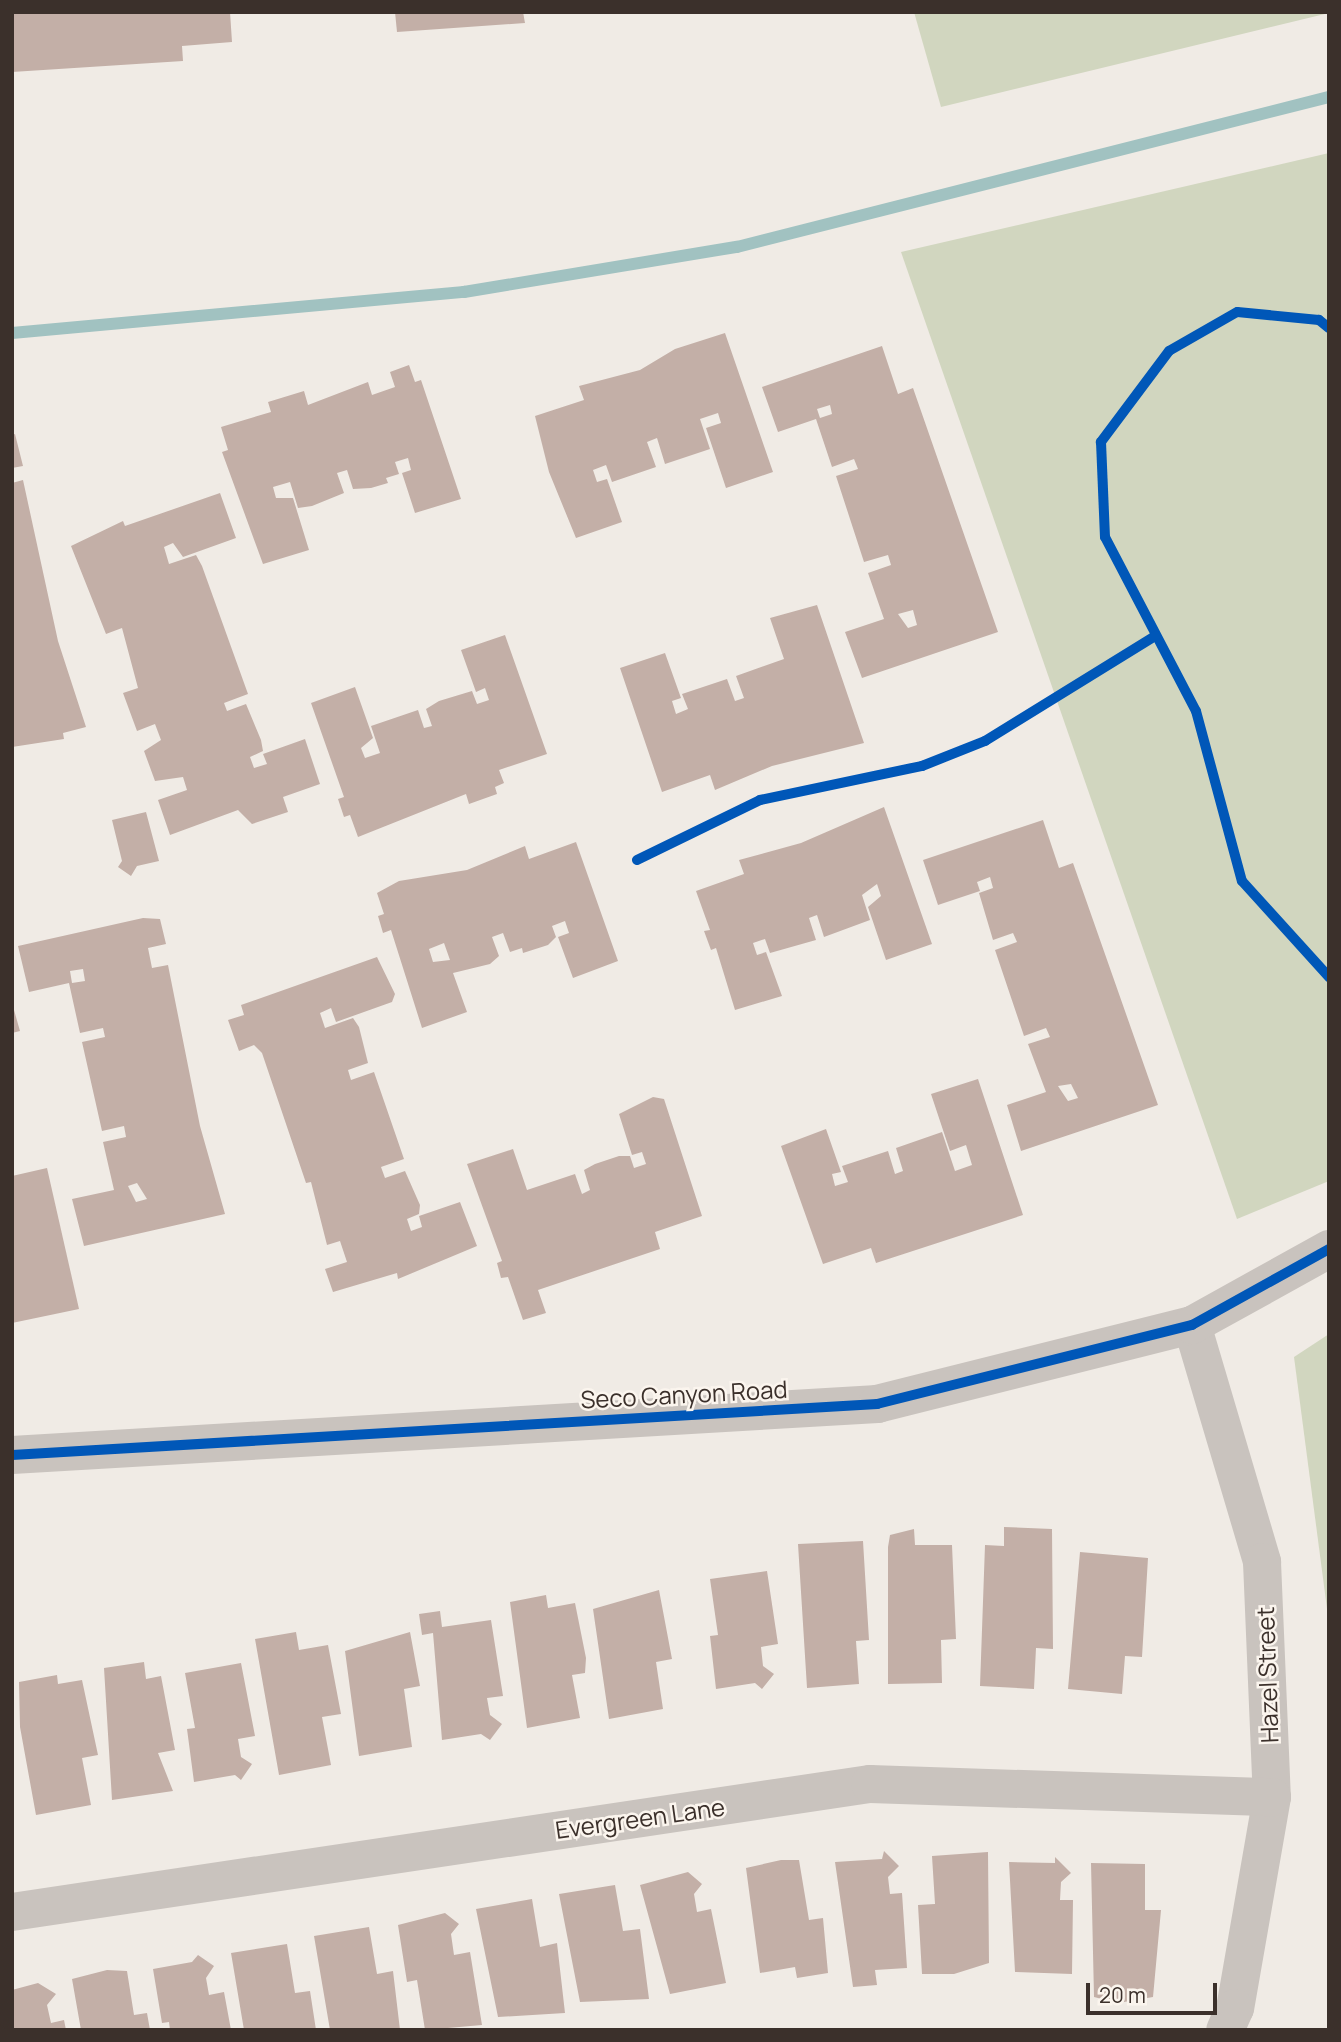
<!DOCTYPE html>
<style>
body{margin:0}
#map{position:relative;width:1341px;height:2042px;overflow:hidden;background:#f0ebe5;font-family:Manrope,sans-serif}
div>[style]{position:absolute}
.green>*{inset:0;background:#d1d6bf}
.stream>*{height:12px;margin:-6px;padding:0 6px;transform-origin:6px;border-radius:6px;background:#a1c2c1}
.building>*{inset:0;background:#c3afa7}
.minor>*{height:38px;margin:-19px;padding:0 19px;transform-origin:19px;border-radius:19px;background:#c9c3be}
.cycleway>*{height:10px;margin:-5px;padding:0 5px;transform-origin:5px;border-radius:5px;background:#0057b8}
span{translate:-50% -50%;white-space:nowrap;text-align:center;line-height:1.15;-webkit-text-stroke:5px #fbf5ee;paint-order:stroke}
.street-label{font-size:24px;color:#3b302b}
.frame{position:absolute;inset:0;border:14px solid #3b302b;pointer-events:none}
.scale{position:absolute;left:1086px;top:1983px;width:131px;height:32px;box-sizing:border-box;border:4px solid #3b302b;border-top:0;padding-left:9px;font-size:21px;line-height:24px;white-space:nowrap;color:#3b302b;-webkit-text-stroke:5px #fbf5ee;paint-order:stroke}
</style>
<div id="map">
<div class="green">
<i style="clip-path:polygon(914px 12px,1329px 12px,1329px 13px,941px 107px)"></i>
<i style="clip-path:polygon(1329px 153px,1329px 1181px,1237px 1219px,901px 252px)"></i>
<i style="clip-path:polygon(1329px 1334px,1329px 1624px,1294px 1357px)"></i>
</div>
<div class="stream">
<i style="left:12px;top:333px;width:454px;rotate:-5.2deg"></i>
<i style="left:464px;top:292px;width:277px;rotate:-9.4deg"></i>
<i style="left:737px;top:247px;width:611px;rotate:-14.22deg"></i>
</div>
<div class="building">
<i style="clip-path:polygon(12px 12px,230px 12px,232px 42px,182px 46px,183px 61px,12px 72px)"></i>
<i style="clip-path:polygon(395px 12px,523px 12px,525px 23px,397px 32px)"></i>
<i style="clip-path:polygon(725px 333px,773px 472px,726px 488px,706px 428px,721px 423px,718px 413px,700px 419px,710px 449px,665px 464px,657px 438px,647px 442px,656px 467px,612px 482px,606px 465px,593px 470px,597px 482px,607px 479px,622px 522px,576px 538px,549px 472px,535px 416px,584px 400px,579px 386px,640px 370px,675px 349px)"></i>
<i style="clip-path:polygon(evenodd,882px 346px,898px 394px,913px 388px,998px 632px,862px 678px,845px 632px,884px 619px,868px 573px,891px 565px,888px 555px,864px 562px,836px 476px,858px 469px,854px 459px,832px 467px,816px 419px,778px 432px,762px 387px,882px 346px,830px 405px,832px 414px,820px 418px,817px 409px,830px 405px,882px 346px,913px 610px,917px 625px,908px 628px,898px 614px,913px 610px)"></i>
<i style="clip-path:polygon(409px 365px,415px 382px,421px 380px,461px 499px,415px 513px,402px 473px,411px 470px,408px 458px,395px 462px,399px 474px,386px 478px,388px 483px,371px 488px,353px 489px,347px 470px,337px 473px,344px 493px,312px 506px,298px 508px,290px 482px,273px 487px,276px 498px,293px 498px,309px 550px,263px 564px,222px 452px,228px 450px,221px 427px,271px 412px,268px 402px,304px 391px,308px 405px,368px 382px,372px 395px,395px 387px,390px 372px)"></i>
<i style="clip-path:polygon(15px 434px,23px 466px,12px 468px,12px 435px)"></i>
<i style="clip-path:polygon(23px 480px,58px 641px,86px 727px,63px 733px,64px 739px,12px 747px,12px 483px)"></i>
<i style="clip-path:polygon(220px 493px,236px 538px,183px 557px,173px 543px,164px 547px,169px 564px,196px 555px,202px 566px,248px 694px,224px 703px,227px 711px,246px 704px,261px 740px,263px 751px,250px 757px,254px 768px,267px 764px,263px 754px,305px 739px,320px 784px,283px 797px,288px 812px,252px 824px,238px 810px,170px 835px,158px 800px,187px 790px,183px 777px,155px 781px,144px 751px,161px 740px,155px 724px,137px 731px,123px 693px,138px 688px,122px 628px,106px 634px,71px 546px,123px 521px,125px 526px)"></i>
<i style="clip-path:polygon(817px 605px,864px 743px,772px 766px,715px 790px,710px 775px,662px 792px,620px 668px,665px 653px,681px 698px,672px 701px,676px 714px,688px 709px,682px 694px,727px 679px,735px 701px,744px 698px,736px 676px,784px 659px,770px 618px)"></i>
<i style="clip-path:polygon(505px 635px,547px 754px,499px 770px,504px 783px,495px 787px,497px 794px,469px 804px,466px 794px,358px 837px,350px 815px,344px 817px,338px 799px,344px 797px,311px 703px,355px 687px,373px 738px,361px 748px,365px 758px,380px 753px,371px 726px,418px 710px,424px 728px,432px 726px,426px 709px,439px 701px,472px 691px,477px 704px,489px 700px,485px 688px,476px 692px,461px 650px)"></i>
<i style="clip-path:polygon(884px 807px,932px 944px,886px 960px,868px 907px,881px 896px,877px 884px,862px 895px,870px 920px,824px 937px,817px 915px,809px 918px,816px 940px,770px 953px,765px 939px,753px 943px,757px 955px,766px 952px,782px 996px,735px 1010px,716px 948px,711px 950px,704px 931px,710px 930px,696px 891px,744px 874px,739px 860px,801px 843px)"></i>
<i style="clip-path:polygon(146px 812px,159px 861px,137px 866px,131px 876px,118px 867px,122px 861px,112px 820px)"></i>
<i style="clip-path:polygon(evenodd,1043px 820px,1059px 868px,1073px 863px,1158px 1105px,1021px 1151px,1007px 1105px,1046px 1092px,1028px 1044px,1050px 1037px,1046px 1028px,1024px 1036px,995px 950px,1017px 942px,1013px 933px,993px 940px,979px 893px,993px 888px,990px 877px,977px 882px,980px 891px,938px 905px,923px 860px,1043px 820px,1071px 1084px,1078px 1098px,1068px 1101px,1058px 1086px,1071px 1084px)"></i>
<i style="clip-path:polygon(evenodd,576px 842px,618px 961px,573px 978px,558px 937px,569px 933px,565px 921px,552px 926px,556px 937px,548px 945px,523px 953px,522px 948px,510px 952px,503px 933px,492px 937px,499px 956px,490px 964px,453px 973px,467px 1012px,422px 1028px,391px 930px,383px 933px,378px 916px,384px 914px,377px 893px,399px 881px,467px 870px,525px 846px,529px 859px,576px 842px,444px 943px,450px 960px,433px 962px,429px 949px,444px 943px)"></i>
<i style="clip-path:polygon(evenodd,143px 918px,160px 919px,166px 944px,148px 948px,152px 968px,168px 965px,200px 1126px,225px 1214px,84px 1246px,72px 1199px,114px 1190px,103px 1142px,126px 1137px,124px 1126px,102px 1131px,82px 1042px,105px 1037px,103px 1028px,80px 1033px,69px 983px,29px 992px,18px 946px,143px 918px,83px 969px,85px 981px,72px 983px,70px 971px,83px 969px,143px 918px,137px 1183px,147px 1199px,136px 1202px,128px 1186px,137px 1183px)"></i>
<i style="clip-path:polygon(377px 957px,395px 994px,392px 1002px,336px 1022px,331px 1008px,320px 1013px,325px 1028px,353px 1018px,359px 1027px,368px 1063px,348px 1070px,351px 1080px,374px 1072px,404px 1159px,381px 1167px,385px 1178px,405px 1171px,420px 1205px,419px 1214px,407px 1219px,411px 1231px,422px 1227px,419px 1216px,460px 1202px,477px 1246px,398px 1279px,397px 1273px,333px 1292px,325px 1269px,347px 1262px,340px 1241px,327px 1245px,311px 1182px,306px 1183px,262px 1053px,254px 1045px,239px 1051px,228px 1020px,244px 1015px,241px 1005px)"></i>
<i style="clip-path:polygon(12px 1003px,20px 1031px,12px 1033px)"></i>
<i style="clip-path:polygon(978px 1079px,1023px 1215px,876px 1263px,871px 1248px,823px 1264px,781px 1146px,826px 1129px,841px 1172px,832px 1174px,835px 1186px,848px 1182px,842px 1166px,888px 1151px,895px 1174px,903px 1171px,896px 1148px,942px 1132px,955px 1171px,972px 1165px,966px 1145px,950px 1151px,931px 1094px)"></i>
<i style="clip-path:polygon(653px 1097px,664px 1099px,702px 1216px,655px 1232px,660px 1249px,538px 1290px,546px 1313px,523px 1320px,508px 1277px,501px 1278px,497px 1263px,502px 1261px,467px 1164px,513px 1149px,527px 1190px,575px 1174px,582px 1194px,590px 1190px,584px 1170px,595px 1164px,619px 1156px,630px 1156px,634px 1168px,646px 1164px,642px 1152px,632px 1155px,619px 1114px)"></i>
<i style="clip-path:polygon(47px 1168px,79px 1309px,12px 1323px,12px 1176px)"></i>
<i style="clip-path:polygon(1004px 1527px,1052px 1529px,1053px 1649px,1036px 1648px,1034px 1689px,980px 1686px,985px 1545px,1004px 1546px)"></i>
<i style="clip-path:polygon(914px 1529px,915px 1545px,952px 1545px,956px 1639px,941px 1640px,942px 1683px,888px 1684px,888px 1547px,890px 1535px)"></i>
<i style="clip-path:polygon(863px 1541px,869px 1640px,856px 1641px,859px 1684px,807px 1688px,798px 1544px)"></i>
<i style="clip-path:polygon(1080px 1552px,1148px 1558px,1142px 1657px,1125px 1656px,1122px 1694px,1068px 1689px)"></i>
<i style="clip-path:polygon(767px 1571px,778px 1644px,761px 1647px,763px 1666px,774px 1674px,762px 1689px,755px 1683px,716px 1689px,710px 1636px,718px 1635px,710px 1579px)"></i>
<i style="clip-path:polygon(659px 1590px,672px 1659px,656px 1662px,663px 1709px,609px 1719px,593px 1609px)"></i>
<i style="clip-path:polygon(546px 1595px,548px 1608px,575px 1603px,586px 1658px,585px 1673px,572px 1675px,580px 1718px,527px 1728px,510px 1602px)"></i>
<i style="clip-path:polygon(440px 1611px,442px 1627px,491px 1620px,503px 1696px,487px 1698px,490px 1715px,502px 1724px,490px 1740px,481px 1734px,442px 1740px,433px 1633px,422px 1635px,419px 1614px)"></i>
<i style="clip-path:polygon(296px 1632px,299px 1650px,328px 1645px,341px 1714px,322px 1717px,331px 1765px,279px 1775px,255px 1639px)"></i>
<i style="clip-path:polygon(410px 1632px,420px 1686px,404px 1689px,412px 1747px,359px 1756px,345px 1651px)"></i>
<i style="clip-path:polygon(144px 1662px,146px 1679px,161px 1676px,175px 1750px,158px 1753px,173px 1791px,112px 1800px,104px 1668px)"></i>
<i style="clip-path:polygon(241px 1663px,255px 1736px,238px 1739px,241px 1757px,252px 1764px,241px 1780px,235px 1775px,194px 1782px,187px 1729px,195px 1728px,185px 1673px)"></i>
<i style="clip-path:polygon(57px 1675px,58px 1684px,82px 1680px,98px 1755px,82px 1758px,91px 1805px,36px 1815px,20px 1727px,19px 1682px)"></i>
<i style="clip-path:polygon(884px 1851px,899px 1866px,888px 1877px,890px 1894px,902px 1893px,907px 1968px,875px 1970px,877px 1985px,853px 1987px,835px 1862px,882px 1859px)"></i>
<i style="clip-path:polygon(988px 1852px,989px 1963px,954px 1974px,922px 1974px,918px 1905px,935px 1904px,932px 1856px)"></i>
<i style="clip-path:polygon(1055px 1857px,1071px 1873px,1061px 1882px,1060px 1900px,1073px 1900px,1072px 1974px,1015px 1972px,1009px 1862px,1055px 1863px)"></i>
<i style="clip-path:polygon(781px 1860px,799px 1860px,809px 1920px,823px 1918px,828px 1973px,797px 1978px,795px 1967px,760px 1973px,746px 1868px)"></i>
<i style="clip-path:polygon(1091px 1863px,1145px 1864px,1145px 1910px,1161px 1910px,1153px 1997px,1118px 2003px,1094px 1997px)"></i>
<i style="clip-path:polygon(688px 1872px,702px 1884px,694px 1894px,697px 1912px,711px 1909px,726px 1983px,670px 1994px,640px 1885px)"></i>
<i style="clip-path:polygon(615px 1885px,623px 1931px,640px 1929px,649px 1999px,580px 2002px,559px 1894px)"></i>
<i style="clip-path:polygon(532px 1899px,540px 1947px,557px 1943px,565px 2013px,498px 2017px,476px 1909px)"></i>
<i style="clip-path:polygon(445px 1913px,459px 1924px,451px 1934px,454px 1955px,470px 1952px,482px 2025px,425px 2030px,417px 1980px,407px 1982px,398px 1925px)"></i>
<i style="clip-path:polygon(369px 1927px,377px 1974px,393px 1971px,400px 2030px,330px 2030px,314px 1936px)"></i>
<i style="clip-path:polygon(287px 1944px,295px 1993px,310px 1991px,316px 2030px,244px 2030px,231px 1953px)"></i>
<i style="clip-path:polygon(198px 1955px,214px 1966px,206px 1978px,209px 1995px,224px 1992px,231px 2030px,170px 2030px,169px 2022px,162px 2023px,153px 1969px,192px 1962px)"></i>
<i style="clip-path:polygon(107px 1970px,127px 1971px,134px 2015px,147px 2013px,150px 2030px,81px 2030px,72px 1979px)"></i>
<i style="clip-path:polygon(38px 1983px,56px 1994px,47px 2005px,51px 2023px,64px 2020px,66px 2030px,12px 2030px,12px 1990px)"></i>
</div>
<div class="minor">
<i style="left:1192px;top:1325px;width:247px;rotate:73.5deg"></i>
<i style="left:1262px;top:1562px;width:235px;rotate:87.6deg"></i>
<i style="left:1272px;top:1797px;width:214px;rotate:99.9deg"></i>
<i style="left:1235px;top:2008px;width:24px;rotate:114deg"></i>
<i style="left:12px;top:1455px;width:867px;rotate:-3.37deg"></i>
<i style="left:877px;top:1404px;width:325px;rotate:-14.1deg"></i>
<i style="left:1192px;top:1325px;width:157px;rotate:-29deg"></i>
<i style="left:12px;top:1912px;width:867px;rotate:-8.49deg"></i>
<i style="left:870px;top:1784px;width:402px;rotate:1.9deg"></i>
</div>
<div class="cycleway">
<i style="left:1329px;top:328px;width:13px;rotate:-141deg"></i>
<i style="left:1319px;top:320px;width:82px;rotate:-174.4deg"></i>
<i style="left:1237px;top:312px;width:78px;rotate:150.2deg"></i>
<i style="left:1169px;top:351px;width:114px;rotate:126.8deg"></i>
<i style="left:1101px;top:442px;width:95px;rotate:87.6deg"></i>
<i style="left:1105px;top:537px;width:196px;rotate:62.4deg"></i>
<i style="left:1196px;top:711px;width:176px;rotate:74.9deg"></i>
<i style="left:1242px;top:881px;width:130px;rotate:47.8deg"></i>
<i style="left:637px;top:860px;width:137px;rotate:-26deg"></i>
<i style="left:760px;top:800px;width:166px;rotate:-11.9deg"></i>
<i style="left:922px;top:766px;width:68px;rotate:-21.6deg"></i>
<i style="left:985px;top:741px;width:200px;rotate:-31.7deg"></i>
<i style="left:12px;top:1455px;width:867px;rotate:-3.37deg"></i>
<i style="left:877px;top:1404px;width:325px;rotate:-14.1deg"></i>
<i style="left:1192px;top:1325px;width:157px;rotate:-29deg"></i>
</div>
<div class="street-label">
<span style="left:684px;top:1394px;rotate:-3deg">Seco Canyon Road</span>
<span style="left:1267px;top:1675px;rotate:-92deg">Hazel Street</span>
<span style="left:640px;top:1818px;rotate:-8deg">Evergreen Lane</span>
</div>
<div class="frame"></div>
<div class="scale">20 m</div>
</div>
